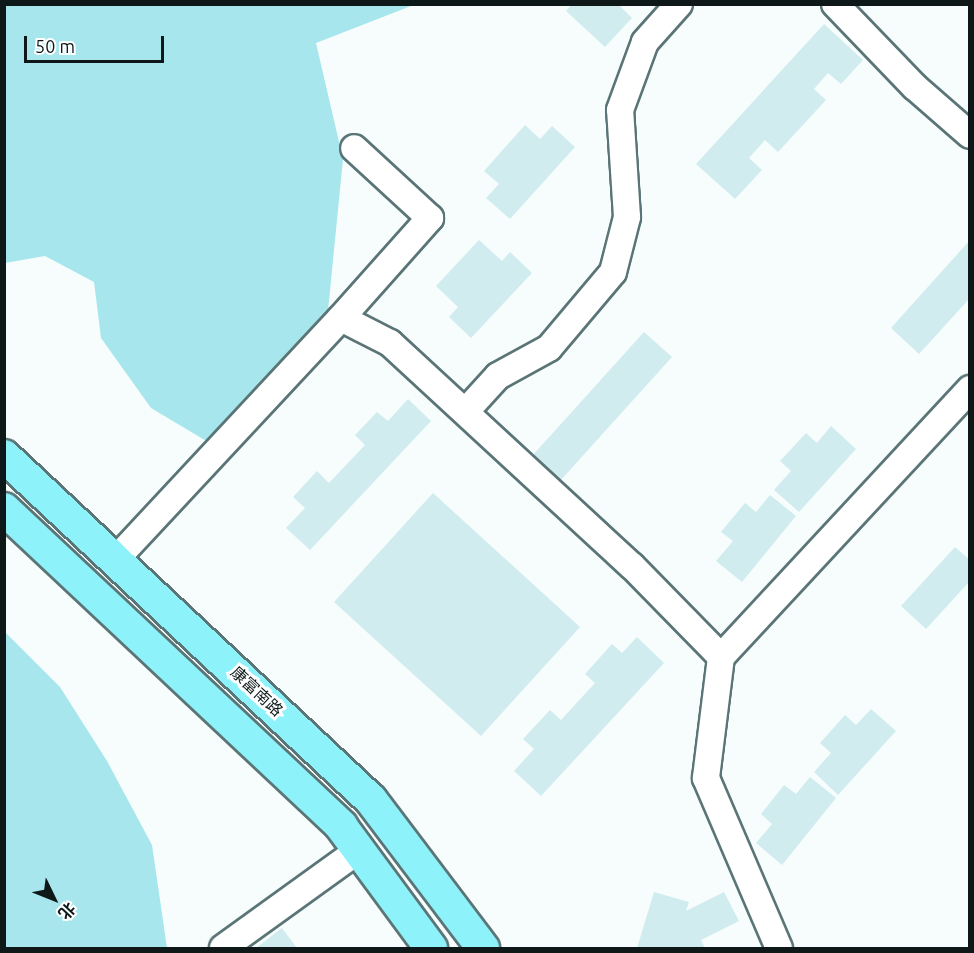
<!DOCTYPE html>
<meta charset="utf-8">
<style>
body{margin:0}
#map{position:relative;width:974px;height:953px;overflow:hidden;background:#f7fdfd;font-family:Ubuntu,"Noto Sans SC",sans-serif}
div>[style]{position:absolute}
.green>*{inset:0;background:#a6e6ec}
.building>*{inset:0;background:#d0ecef}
.roads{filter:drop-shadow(2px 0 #5b7577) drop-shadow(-2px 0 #5b7577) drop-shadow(0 2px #5b7577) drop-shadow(0 -2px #5b7577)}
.minor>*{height:26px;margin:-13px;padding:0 13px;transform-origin:13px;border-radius:13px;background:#fff}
.major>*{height:32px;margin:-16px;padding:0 16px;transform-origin:16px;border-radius:16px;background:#8df2fa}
span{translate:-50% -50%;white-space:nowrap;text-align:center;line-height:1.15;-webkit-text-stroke:6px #fff;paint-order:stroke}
.street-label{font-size:16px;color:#0e1819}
.frame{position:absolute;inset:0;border:6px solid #0e1819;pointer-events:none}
.north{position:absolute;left:24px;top:869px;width:60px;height:60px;-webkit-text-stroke:4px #fff;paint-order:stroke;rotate:133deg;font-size:16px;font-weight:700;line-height:24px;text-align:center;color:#0e1819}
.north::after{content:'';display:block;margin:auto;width:21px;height:27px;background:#0e1819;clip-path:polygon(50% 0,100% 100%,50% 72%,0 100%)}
.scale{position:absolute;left:24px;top:36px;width:140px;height:27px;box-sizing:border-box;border:3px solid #0e1819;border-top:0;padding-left:8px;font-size:18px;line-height:21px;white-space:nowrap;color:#0e1819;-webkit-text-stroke:4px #fff;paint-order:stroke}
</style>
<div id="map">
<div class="green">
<i style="clip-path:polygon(275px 4px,411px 6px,316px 43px,343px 159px,327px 321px,208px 442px,151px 408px,101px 338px,94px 282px,45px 256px,5px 263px,5px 5px)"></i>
<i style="clip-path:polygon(4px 631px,60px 687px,107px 761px,152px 845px,167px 948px,5px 948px)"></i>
</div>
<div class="building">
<i style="clip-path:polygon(572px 4px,618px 4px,632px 18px,605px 47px,566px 11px)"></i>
<i style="clip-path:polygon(824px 24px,863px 60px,841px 84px,828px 73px,814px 89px,826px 100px,778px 152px,765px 140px,749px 158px,762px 170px,735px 199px,696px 164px)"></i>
<i style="clip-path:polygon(525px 125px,540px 139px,552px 126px,575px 147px,510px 219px,486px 198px,499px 184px,484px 171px)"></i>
<i style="clip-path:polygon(479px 240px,502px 261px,510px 252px,532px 273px,471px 338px,449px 317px,458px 307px,436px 286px)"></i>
<i style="clip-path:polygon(970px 240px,970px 298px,919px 354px,891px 328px)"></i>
<i style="clip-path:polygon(644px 332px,672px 357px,560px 481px,532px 456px)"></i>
<i style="clip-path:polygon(408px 399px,431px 421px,310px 550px,286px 528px,305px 508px,293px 497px,317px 471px,329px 483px,365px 445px,355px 435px,377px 412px,388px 421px)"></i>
<i style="clip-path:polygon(831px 426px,856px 449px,799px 512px,774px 490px,791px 471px,780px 461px,806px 433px,817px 443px)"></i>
<i style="clip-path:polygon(433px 493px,580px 627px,481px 736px,334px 602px)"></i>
<i style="clip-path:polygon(770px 495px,796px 516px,742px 582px,716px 561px,733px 541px,721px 532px,745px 503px,756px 512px)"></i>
<i style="clip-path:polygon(955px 547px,970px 560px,970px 581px,926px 629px,901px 606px)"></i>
<i style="clip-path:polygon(637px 637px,664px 663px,541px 796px,514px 771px,534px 749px,523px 739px,550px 710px,561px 720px,595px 683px,585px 674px,612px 644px,622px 653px)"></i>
<i style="clip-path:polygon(871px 709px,896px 731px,838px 795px,814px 772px,831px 753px,820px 743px,845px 715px,856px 725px)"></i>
<i style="clip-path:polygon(810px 777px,836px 798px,782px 865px,756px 843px,772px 824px,761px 814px,784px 785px,796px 794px)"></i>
<i style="clip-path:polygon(654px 892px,689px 902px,686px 911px,724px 892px,739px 921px,701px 940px,705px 948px,637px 948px)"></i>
<i style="clip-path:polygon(282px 928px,297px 948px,256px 948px)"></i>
</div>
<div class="roads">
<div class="minor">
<i style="left:835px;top:4px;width:115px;rotate:46.1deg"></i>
<i style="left:915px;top:87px;width:73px;rotate:41.1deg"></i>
<i style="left:341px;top:318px;width:134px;rotate:-48.3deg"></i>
<i style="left:430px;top:218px;width:103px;rotate:-137.4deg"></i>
<i style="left:466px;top:411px;width:47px;rotate:-47.6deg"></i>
<i style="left:498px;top:376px;width:58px;rotate:-28.8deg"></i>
<i style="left:549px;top:348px;width:99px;rotate:-49.9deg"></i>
<i style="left:613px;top:272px;width:57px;rotate:-75.7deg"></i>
<i style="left:627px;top:217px;width:107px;rotate:-93.7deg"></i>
<i style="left:620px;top:110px;width:72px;rotate:-69.8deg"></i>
<i style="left:645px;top:42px;width:51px;rotate:-48.2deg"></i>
<i style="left:117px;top:558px;width:328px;rotate:-47deg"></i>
<i style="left:341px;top:318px;width:55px;rotate:27deg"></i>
<i style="left:390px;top:343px;width:329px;rotate:42.7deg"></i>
<i style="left:632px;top:566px;width:127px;rotate:45.6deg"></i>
<i style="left:721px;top:657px;width:122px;rotate:97.1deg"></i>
<i style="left:706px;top:778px;width:185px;rotate:66.8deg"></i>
<i style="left:721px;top:657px;width:366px;rotate:-47.1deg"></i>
<i style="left:223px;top:948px;width:168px;rotate:-35.8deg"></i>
</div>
<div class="major">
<i style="left:4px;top:456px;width:503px;rotate:43.15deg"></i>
<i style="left:371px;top:800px;width:186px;rotate:52.9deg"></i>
<i style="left:4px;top:509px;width:463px;rotate:43.2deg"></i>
<i style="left:341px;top:826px;width:152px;rotate:53.6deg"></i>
</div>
</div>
<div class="street-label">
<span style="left:257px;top:691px;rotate:43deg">康富南路</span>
</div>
<div class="frame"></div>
<div class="north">北</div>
<div class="scale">50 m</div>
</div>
